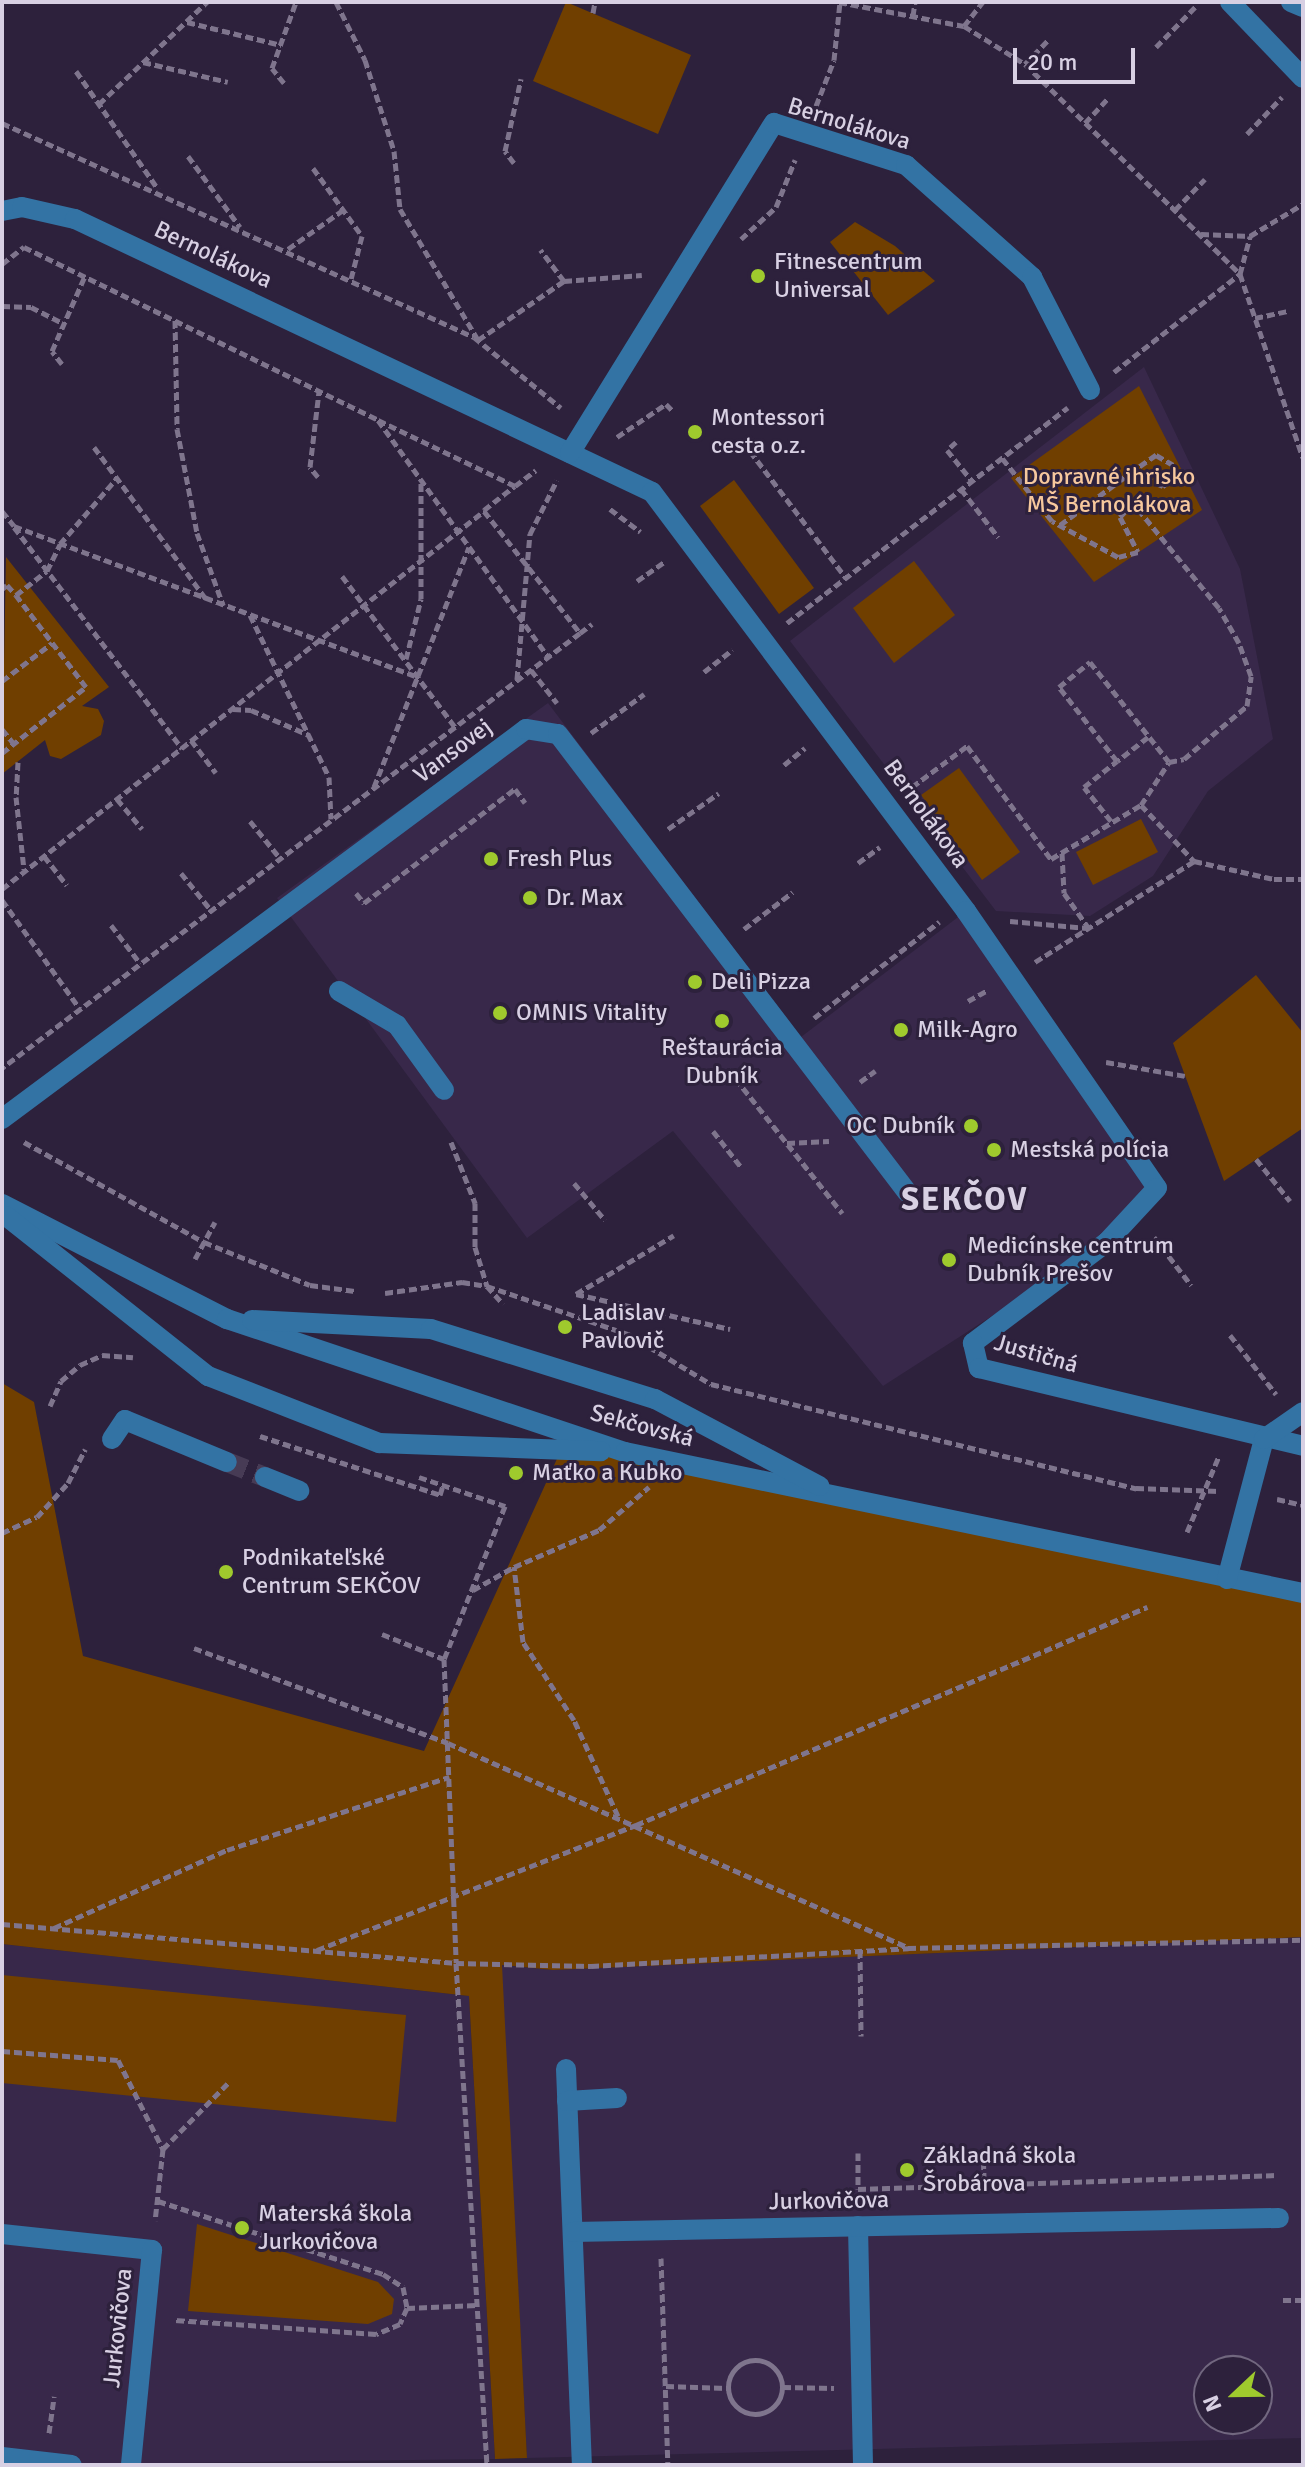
<!DOCTYPE html>
<meta charset="utf-8">
<style>
body{margin:0}
#map{position:relative;width:1305px;height:2467px;overflow:hidden;background:#2d213c;font-family:Signika,sans-serif}
div>[style]{position:absolute}
.built>*{inset:0;background:#38284a}
.green>*{inset:0;background:#703f00}
.minor-tunnel>*{height:20px;margin-top:-10px;transform-origin:0;background:repeating-linear-gradient(90deg,#473b55 0 20px,transparent 0 30px)}
.path>*{height:5px;margin-top:-2.5px;transform-origin:0;background:repeating-linear-gradient(90deg,#7f758d 0 8px,transparent 0 12px)}
.path>.ring{margin:-2.5px;padding:0;box-sizing:content-box;background:none;border:5px solid #7f758d;border-radius:50%}
.minor>*{height:20px;margin:-10px;padding:0 10px;transform-origin:10px;border-radius:10px;background:#3373a4}
.dots>*{width:22px;height:22px;translate:-50% -50%;box-sizing:border-box;border:4px solid #2d213c;border-radius:50%}
span{translate:-50% -50%;white-space:nowrap;text-align:center;line-height:1.15;-webkit-text-stroke:6px #2d213c;paint-order:stroke}
.street-label{font-size:24px;color:#d8d0e3}
.poi-label{font-size:24px;color:#d8d0e3}
.left{translate:0 -50%;text-align:left}
.right{translate:-100% -50%;text-align:right}
.park-label{font-size:24px;color:#f7c89d}
.district-label{font-size:32px;color:#d8d0e3;font-weight:700;letter-spacing:2px}
.frame{position:absolute;inset:0;border:4px solid #d8d0e3;pointer-events:none}
.north{position:absolute;left:1193px;top:2355px;width:80px;height:80px;box-sizing:border-box;background:#2d213c;border:2px solid #71677f;border-radius:50%;rotate:248deg;font-size:22px;font-weight:700;line-height:32px;text-align:center;color:#d8d0e3}
.north::after{content:'';display:block;margin:auto;width:28px;height:36px;background:#9fca2d;clip-path:polygon(50% 0,100% 100%,50% 72%,0 100%)}
.scale{position:absolute;left:1013px;top:48px;width:122px;height:36px;box-sizing:border-box;border:4px solid #d8d0e3;border-top:0;padding-left:10px;font-size:24px;line-height:28px;white-space:nowrap;color:#d8d0e3;-webkit-text-stroke:6px #2d213c;paint-order:stroke}
</style>
<div id="map">
<div class="built">
<i style="clip-path:polygon(1144px 367px,1240px 569px,1273px 739px,1208px 791px,1153px 876px,1090px 916px,996px 911px,790px 641px)"></i>
<i style="clip-path:polygon(548px 703px,801px 1037px,966px 911px,1157px 1188px,1107px 1242px,883px 1386px,673px 1131px,527px 1238px,277px 898px)"></i>
<i style="clip-path:polygon(evenodd,1303px 1937px,1303px 2438px,527px 2458px,501px 1965px,553px 1970px,1303px 1937px,1209px 2371px,1257px 2371px,1257px 2419px,1209px 2419px,1209px 2371px)"></i>
<i style="clip-path:polygon(2px 1944px,469px 1996px,495px 2459px,2px 2465px)"></i>
</div>
<div class="green">
<i style="clip-path:polygon(566px 2px,691px 55px,658px 134px,533px 81px)"></i>
<i style="clip-path:polygon(855px 222px,895px 246px,935px 281px,888px 315px,830px 242px)"></i>
<i style="clip-path:polygon(1139px 386px,1202px 510px,1094px 582px,1011px 478px)"></i>
<i style="clip-path:polygon(734px 480px,814px 588px,779px 614px,700px 506px)"></i>
<i style="clip-path:polygon(6px 557px,109px 687px,82px 706px,98px 709px,104px 721px,101px 735px,61px 759px,50px 756px,45px 740px,2px 774px)"></i>
<i style="clip-path:polygon(914px 561px,955px 615px,894px 663px,853px 608px)"></i>
<i style="clip-path:polygon(959px 768px,1020px 852px,982px 880px,921px 795px)"></i>
<i style="clip-path:polygon(1141px 819px,1158px 852px,1093px 885px,1076px 852px)"></i>
<i style="clip-path:polygon(1256px 975px,1303px 1033px,1303px 1128px,1224px 1181px,1173px 1043px)"></i>
<i style="clip-path:polygon(2px 1383px,34px 1402px,83px 1656px,424px 1751px,566px 1439px,1303px 1587px,1303px 1937px,553px 1970px,502px 1965px,527px 2458px,495px 2459px,469px 1996px,2px 1944px)"></i>
<i style="clip-path:polygon(2px 1975px,406px 2015px,396px 2122px,2px 2083px)"></i>
<i style="clip-path:polygon(197px 2224px,378px 2282px,394px 2299px,392px 2314px,368px 2324px,188px 2311px)"></i>
</div>
<div class="minor-tunnel">
<i style="left:227px;top:1462px;width:41px;rotate:21.5deg"></i>
</div>
<div class="path">
<i style="left:336px;top:2px;width:65px;rotate:63.4deg"></i>
<i style="left:365px;top:60px;width:96px;rotate:72.3deg"></i>
<i style="left:394px;top:151px;width:58px;rotate:84.1deg"></i>
<i style="left:400px;top:209px;width:152px;rotate:59.2deg"></i>
<i style="left:478px;top:340px;width:104px;rotate:-34.5deg"></i>
<i style="left:564px;top:281px;width:39px;rotate:-127deg"></i>
<i style="left:839px;top:2px;width:127px;rotate:10.9deg"></i>
<i style="left:964px;top:26px;width:72px;rotate:31.9deg"></i>
<i style="left:1025px;top:64px;width:301px;rotate:44.3deg"></i>
<i style="left:1240px;top:274px;width:194px;rotate:71.1deg"></i>
<i style="left:593px;top:13px;width:11px;rotate:-80deg"></i>
<i style="left:913px;top:16px;width:14px;rotate:-82deg"></i>
<i style="left:187px;top:22px;width:97px;rotate:13.7deg"></i>
<i style="left:964px;top:26px;width:31px;rotate:-52deg"></i>
<i style="left:1156px;top:47px;width:56px;rotate:-45.7deg"></i>
<i style="left:143px;top:62px;width:87px;rotate:13.2deg"></i>
<i style="left:1025px;top:64px;width:33px;rotate:-46deg"></i>
<i style="left:76px;top:71px;width:144px;rotate:55.2deg"></i>
<i style="left:284px;top:83px;width:19px;rotate:-129deg"></i>
<i style="left:272px;top:68px;width:70px;rotate:-70deg"></i>
<i style="left:99px;top:104px;width:149px;rotate:-43.4deg"></i>
<i style="left:816px;top:106px;width:49px;rotate:-68.6deg"></i>
<i style="left:834px;top:60px;width:58px;rotate:-84.1deg"></i>
<i style="left:2px;top:123px;width:518px;rotate:24.39deg"></i>
<i style="left:474px;top:337px;width:112px;rotate:39.2deg"></i>
<i style="left:1085px;top:123px;width:35px;rotate:-47deg"></i>
<i style="left:1247px;top:134px;width:51px;rotate:-46.6deg"></i>
<i style="left:188px;top:156px;width:88px;rotate:53.8deg"></i>
<i style="left:514px;top:163px;width:15px;rotate:-127deg"></i>
<i style="left:505px;top:151px;width:74px;rotate:-77.5deg"></i>
<i style="left:313px;top:168px;width:84px;rotate:54.2deg"></i>
<i style="left:362px;top:236px;width:44px;rotate:104.3deg"></i>
<i style="left:1175px;top:210px;width:43px;rotate:-45.9deg"></i>
<i style="left:1201px;top:234px;width:49px;rotate:2.3deg"></i>
<i style="left:1250px;top:236px;width:62px;rotate:-31.1deg"></i>
<i style="left:741px;top:239px;width:47px;rotate:-42.4deg"></i>
<i style="left:776px;top:207px;width:51px;rotate:-68deg"></i>
<i style="left:288px;top:249px;width:67px;rotate:-35.3deg"></i>
<i style="left:2px;top:264px;width:28px;rotate:-38deg"></i>
<i style="left:24px;top:247px;width:394px;rotate:26deg"></i>
<i style="left:564px;top:281px;width:78px;rotate:-4.4deg"></i>
<i style="left:2px;top:306px;width:29px;rotate:2deg"></i>
<i style="left:31px;top:307px;width:37px;rotate:27deg"></i>
<i style="left:1255px;top:318px;width:33px;rotate:-12deg"></i>
<i style="left:175px;top:320px;width:109px;rotate:88.9deg"></i>
<i style="left:177px;top:429px;width:106px;rotate:79.1deg"></i>
<i style="left:197px;top:533px;width:77px;rotate:70.1deg"></i>
<i style="left:62px;top:364px;width:16px;rotate:-128deg"></i>
<i style="left:52px;top:351px;width:82px;rotate:-66.3deg"></i>
<i style="left:1114px;top:372px;width:160px;rotate:-37.9deg"></i>
<i style="left:1240px;top:274px;width:39px;rotate:-75deg"></i>
<i style="left:617px;top:437px;width:59px;rotate:-34deg"></i>
<i style="left:666px;top:404px;width:8px;rotate:45deg"></i>
<i style="left:956px;top:442px;width:12px;rotate:138deg"></i>
<i style="left:947px;top:450px;width:40px;rotate:51deg"></i>
<i style="left:94px;top:447px;width:189px;rotate:53.6deg"></i>
<i style="left:750px;top:451px;width:159px;rotate:52.9deg"></i>
<i style="left:318px;top:477px;width:13px;rotate:-129deg"></i>
<i style="left:310px;top:467px;width:77px;rotate:-83.2deg"></i>
<i style="left:515px;top:486px;width:26px;rotate:-37deg"></i>
<i style="left:961px;top:489px;width:61px;rotate:52.4deg"></i>
<i style="left:610px;top:509px;width:38px;rotate:37deg"></i>
<i style="left:484px;top:510px;width:39px;rotate:-38deg"></i>
<i style="left:515px;top:486px;width:152px;rotate:-154.3deg"></i>
<i style="left:378px;top:420px;width:292px;rotate:54.3deg"></i>
<i style="left:2px;top:511px;width:19px;rotate:51deg"></i>
<i style="left:14px;top:526px;width:431px;rotate:20.5deg"></i>
<i style="left:1060px;top:525px;width:87px;rotate:-36.6deg"></i>
<i style="left:1130px;top:473px;width:32px;rotate:-35deg"></i>
<i style="left:1156px;top:455px;width:22px;rotate:30deg"></i>
<i style="left:1175px;top:466px;width:10px;rotate:90deg"></i>
<i style="left:1175px;top:476px;width:16px;rotate:140deg"></i>
<i style="left:1163px;top:486px;width:35px;rotate:-158deg"></i>
<i style="left:14px;top:527px;width:278px;rotate:52.8deg"></i>
<i style="left:342px;top:576px;width:189px;rotate:53.2deg"></i>
<i style="left:637px;top:581px;width:35px;rotate:-35deg"></i>
<i style="left:2px;top:589px;width:6px;rotate:-39deg"></i>
<i style="left:7px;top:585px;width:13px;rotate:48deg"></i>
<i style="left:250px;top:615px;width:180px;rotate:64deg"></i>
<i style="left:329px;top:777px;width:42px;rotate:87.3deg"></i>
<i style="left:787px;top:623px;width:354px;rotate:-37.5deg"></i>
<i style="left:580px;top:633px;width:15px;rotate:-37deg"></i>
<i style="left:406px;top:659px;width:62px;rotate:-76deg"></i>
<i style="left:421px;top:599px;width:119px;rotate:-90deg"></i>
<i style="left:531px;top:670px;width:42px;rotate:51.8deg"></i>
<i style="left:704px;top:672px;width:36px;rotate:-38deg"></i>
<i style="left:517px;top:679px;width:146px;rotate:-84.9deg"></i>
<i style="left:530px;top:534px;width:60px;rotate:-63.4deg"></i>
<i style="left:2px;top:681px;width:63px;rotate:-37.2deg"></i>
<i style="left:233px;top:709px;width:18px;rotate:3deg"></i>
<i style="left:251px;top:710px;width:63px;rotate:23.3deg"></i>
<i style="left:2px;top:729px;width:19px;rotate:51deg"></i>
<i style="left:591px;top:733px;width:66px;rotate:-36.3deg"></i>
<i style="left:1148px;top:737px;width:39px;rotate:142deg"></i>
<i style="left:1117px;top:761px;width:94px;rotate:-128.1deg"></i>
<i style="left:1059px;top:687px;width:40px;rotate:-39deg"></i>
<i style="left:1090px;top:662px;width:127px;rotate:51.7deg"></i>
<i style="left:191px;top:740px;width:41px;rotate:52.9deg"></i>
<i style="left:2px;top:753px;width:107px;rotate:-38.2deg"></i>
<i style="left:86px;top:687px;width:116px;rotate:-127.3deg"></i>
<i style="left:16px;top:595px;width:39px;rotate:-38deg"></i>
<i style="left:47px;top:571px;width:30px;rotate:-64deg"></i>
<i style="left:60px;top:544px;width:87px;rotate:-49.2deg"></i>
<i style="left:18px;top:762px;width:35px;rotate:93deg"></i>
<i style="left:16px;top:797px;width:73px;rotate:83.7deg"></i>
<i style="left:784px;top:765px;width:27px;rotate:-39deg"></i>
<i style="left:374px;top:787px;width:258px;rotate:-68.4deg"></i>
<i style="left:912px;top:787px;width:69px;rotate:-36.7deg"></i>
<i style="left:967px;top:746px;width:141px;rotate:53.4deg"></i>
<i style="left:1051px;top:859px;width:105px;rotate:-31deg"></i>
<i style="left:1141px;top:805px;width:51px;rotate:-56.9deg"></i>
<i style="left:1169px;top:762px;width:15px;rotate:-11deg"></i>
<i style="left:1184px;top:759px;width:82px;rotate:-40.1deg"></i>
<i style="left:1247px;top:706px;width:30px;rotate:-82deg"></i>
<i style="left:1251px;top:676px;width:35px;rotate:-110deg"></i>
<i style="left:1239px;top:643px;width:40px;rotate:-119.7deg"></i>
<i style="left:1219px;top:608px;width:136px;rotate:-129.3deg"></i>
<i style="left:1133px;top:503px;width:19px;rotate:133deg"></i>
<i style="left:1120px;top:517px;width:39px;rotate:63deg"></i>
<i style="left:1138px;top:552px;width:21px;rotate:166deg"></i>
<i style="left:1118px;top:557px;width:75px;rotate:-151.4deg"></i>
<i style="left:1052px;top:521px;width:80px;rotate:-128.4deg"></i>
<i style="left:117px;top:799px;width:39px;rotate:50deg"></i>
<i style="left:1141px;top:805px;width:77px;rotate:46.6deg"></i>
<i style="left:250px;top:821px;width:48px;rotate:51deg"></i>
<i style="left:1111px;top:821px;width:43px;rotate:-128.5deg"></i>
<i style="left:1084px;top:787px;width:42px;rotate:-38.2deg"></i>
<i style="left:668px;top:829px;width:62px;rotate:-35.2deg"></i>
<i style="left:1062px;top:853px;width:40px;rotate:87.1deg"></i>
<i style="left:1064px;top:893px;width:42px;rotate:54.8deg"></i>
<i style="left:44px;top:856px;width:37px;rotate:52deg"></i>
<i style="left:858px;top:863px;width:27px;rotate:-36deg"></i>
<i style="left:181px;top:873px;width:48px;rotate:51deg"></i>
<i style="left:2px;top:889px;width:613px;rotate:-38.1deg"></i>
<i style="left:484px;top:511px;width:155px;rotate:51.8deg"></i>
<i style="left:580px;top:633px;width:723px;rotate:143.04deg"></i>
<i style="left:356px;top:893px;width:13px;rotate:51deg"></i>
<i style="left:364px;top:903px;width:189px;rotate:-37.1deg"></i>
<i style="left:515px;top:789px;width:17px;rotate:54deg"></i>
<i style="left:2px;top:900px;width:134px;rotate:54.4deg"></i>
<i style="left:1010px;top:921px;width:77px;rotate:5.2deg"></i>
<i style="left:111px;top:925px;width:48px;rotate:52.7deg"></i>
<i style="left:744px;top:929px;width:61px;rotate:-37.1deg"></i>
<i style="left:1035px;top:962px;width:188px;rotate:-32.4deg"></i>
<i style="left:1194px;top:861px;width:82px;rotate:12.7deg"></i>
<i style="left:1274px;top:879px;width:29px"></i>
<i style="left:968px;top:1001px;width:21px;rotate:-29deg"></i>
<i style="left:814px;top:1018px;width:158px;rotate:-37.5deg"></i>
<i style="left:1106px;top:1062px;width:80px;rotate:10deg"></i>
<i style="left:728px;top:1069px;width:184px;rotate:51.6deg"></i>
<i style="left:860px;top:1082px;width:19px;rotate:-36deg"></i>
<i style="left:713px;top:1131px;width:46px;rotate:52.1deg"></i>
<i style="left:24px;top:1142px;width:206px;rotate:29.1deg"></i>
<i style="left:204px;top:1242px;width:114px;rotate:22.1deg"></i>
<i style="left:310px;top:1285px;width:45px;rotate:7.6deg"></i>
<i style="left:451px;top:1142px;width:66px;rotate:68.5deg"></i>
<i style="left:475px;top:1203px;width:44px;rotate:90deg"></i>
<i style="left:475px;top:1247px;width:41px;rotate:72.9deg"></i>
<i style="left:487px;top:1286px;width:24px;rotate:48deg"></i>
<i style="left:787px;top:1143px;width:42px;rotate:-2.7deg"></i>
<i style="left:1256px;top:1159px;width:54px;rotate:51deg"></i>
<i style="left:574px;top:1183px;width:48px;rotate:50deg"></i>
<i style="left:1154px;top:1237px;width:61px;rotate:52.4deg"></i>
<i style="left:195px;top:1259px;width:42px;rotate:-61.6deg"></i>
<i style="left:385px;top:1293px;width:78px;rotate:-8.1deg"></i>
<i style="left:462px;top:1282px;width:25px;rotate:9deg"></i>
<i style="left:487px;top:1286px;width:149px;rotate:18.8deg"></i>
<i style="left:628px;top:1334px;width:97px;rotate:31.1deg"></i>
<i style="left:711px;top:1384px;width:438px;rotate:13.8deg"></i>
<i style="left:1136px;top:1488px;width:83px;rotate:2.1deg"></i>
<i style="left:576px;top:1294px;width:158px;rotate:12.8deg"></i>
<i style="left:576px;top:1294px;width:114px;rotate:-31deg"></i>
<i style="left:1230px;top:1335px;width:75px;rotate:52.1deg"></i>
<i style="left:50px;top:1406px;width:27px;rotate:-66deg"></i>
<i style="left:61px;top:1381px;width:25px;rotate:-40deg"></i>
<i style="left:80px;top:1365px;width:24px;rotate:-24deg"></i>
<i style="left:102px;top:1355px;width:31px;rotate:4deg"></i>
<i style="left:260px;top:1436px;width:189px;rotate:18.1deg"></i>
<i style="left:440px;top:1495px;width:10px;rotate:-73deg"></i>
<i style="left:419px;top:1477px;width:91px;rotate:18.6deg"></i>
<i style="left:505px;top:1506px;width:165px;rotate:111.7deg"></i>
<i style="left:444px;top:1659px;width:304px;rotate:87.7deg"></i>
<i style="left:456px;top:1963px;width:503px;rotate:86.47deg"></i>
<i style="left:1277px;top:1499px;width:27px;rotate:13deg"></i>
<i style="left:1187px;top:1532px;width:82px;rotate:-67.2deg"></i>
<i style="left:2px;top:1533px;width:38px;rotate:-25deg"></i>
<i style="left:37px;top:1517px;width:46px;rotate:-47.6deg"></i>
<i style="left:68px;top:1483px;width:38px;rotate:-63deg"></i>
<i style="left:473px;top:1590px;width:47px;rotate:-29.3deg"></i>
<i style="left:382px;top:1634px;width:67px;rotate:22deg"></i>
<i style="left:194px;top:1648px;width:271px;rotate:20.5deg"></i>
<i style="left:448px;top:1743px;width:502px;rotate:23.96deg"></i>
<i style="left:618px;top:1816px;width:106px;rotate:-114.6deg"></i>
<i style="left:574px;top:1720px;width:93px;rotate:-123.2deg"></i>
<i style="left:523px;top:1642px;width:76px;rotate:-96.8deg"></i>
<i style="left:514px;top:1567px;width:93px;rotate:-23.5deg"></i>
<i style="left:599px;top:1530px;width:66px;rotate:-40.7deg"></i>
<i style="left:2px;top:1924px;width:456px;rotate:4.9deg"></i>
<i style="left:456px;top:1963px;width:135px;rotate:1.3deg"></i>
<i style="left:591px;top:1966px;width:318px;rotate:-3.2deg"></i>
<i style="left:908px;top:1948px;width:395px;rotate:-1.2deg"></i>
<i style="left:54px;top:1928px;width:190px;rotate:-24.3deg"></i>
<i style="left:227px;top:1850px;width:234px;rotate:-18.2deg"></i>
<i style="left:317px;top:1950px;width:343px;rotate:-21.4deg"></i>
<i style="left:636px;top:1825px;width:556px;rotate:-23.1deg"></i>
<i style="left:860px;top:1950px;width:86px;rotate:89.3deg"></i>
<i style="left:2px;top:2051px;width:116px;rotate:4.4deg"></i>
<i style="left:118px;top:2060px;width:100px;rotate:63.2deg"></i>
<i style="left:163px;top:2149px;width:72px;rotate:96.3deg"></i>
<i style="left:163px;top:2149px;width:93px;rotate:-45.4deg"></i>
<i style="left:983px;top:2149px;width:36px;rotate:88deg"></i>
<i style="left:858px;top:2153px;width:36px;rotate:90deg"></i>
<i style="left:858px;top:2189px;width:420px;rotate:-1.9deg"></i>
<i style="left:158px;top:2201px;width:237px;rotate:18deg"></i>
<i style="left:383px;top:2274px;width:24px;rotate:33deg"></i>
<i style="left:403px;top:2287px;width:21px;rotate:79deg"></i>
<i style="left:407px;top:2308px;width:17px;rotate:114deg"></i>
<i style="left:400px;top:2324px;width:26px;rotate:157deg"></i>
<i style="left:376px;top:2334px;width:202px;rotate:-176deg"></i>
<i style="left:661px;top:2258px;width:207px;rotate:88.1deg"></i>
<i style="left:1283px;top:2300px;width:20px"></i>
<i style="left:407px;top:2308px;width:70px;rotate:-2.5deg"></i>
<i class="ring" style="left:728px;top:2360px;width:49px;height:49px"></i>
<i style="left:666px;top:2386px;width:61px;rotate:1.9deg"></i>
<i style="left:783px;top:2387px;width:51px;rotate:1.1deg"></i>
<i style="left:49px;top:2433px;width:37px;rotate:-82deg"></i>
</div>
<div class="minor">
<i style="left:1230px;top:2px;width:105px;rotate:46.2deg"></i>
<i style="left:1291px;top:2px;width:13px;rotate:23deg"></i>
<i style="left:2px;top:211px;width:20px;rotate:-11deg"></i>
<i style="left:22px;top:207px;width:54px;rotate:12.8deg"></i>
<i style="left:75px;top:219px;width:638px;rotate:25.32deg"></i>
<i style="left:652px;top:492px;width:524px;rotate:53.15deg"></i>
<i style="left:966px;top:911px;width:336px;rotate:55.4deg"></i>
<i style="left:1157px;top:1188px;width:74px;rotate:132.8deg"></i>
<i style="left:1107px;top:1242px;width:168px;rotate:143deg"></i>
<i style="left:973px;top:1343px;width:26px;rotate:77deg"></i>
<i style="left:979px;top:1368px;width:333px;rotate:13.5deg"></i>
<i style="left:570px;top:453px;width:388px;rotate:-58.3deg"></i>
<i style="left:774px;top:123px;width:139px;rotate:17.7deg"></i>
<i style="left:906px;top:165px;width:169px;rotate:41.6deg"></i>
<i style="left:1032px;top:277px;width:127px;rotate:62.8deg"></i>
<i style="left:339px;top:991px;width:67px;rotate:30.4deg"></i>
<i style="left:397px;top:1025px;width:80px;rotate:54.1deg"></i>
<i style="left:2px;top:1119px;width:653px;rotate:-36.66deg"></i>
<i style="left:526px;top:729px;width:32px;rotate:9deg"></i>
<i style="left:558px;top:734px;width:576px;rotate:52.69deg"></i>
<i style="left:2px;top:1204px;width:253px;rotate:27.1deg"></i>
<i style="left:227px;top:1319px;width:420px;rotate:18.5deg"></i>
<i style="left:625px;top:1452px;width:693px;rotate:11.75deg"></i>
<i style="left:6px;top:1216px;width:258px;rotate:38.4deg"></i>
<i style="left:208px;top:1376px;width:184px;rotate:21.4deg"></i>
<i style="left:379px;top:1443px;width:222px;rotate:2.1deg"></i>
<i style="left:252px;top:1320px;width:179px;rotate:2.9deg"></i>
<i style="left:431px;top:1329px;width:235px;rotate:17.4deg"></i>
<i style="left:655px;top:1399px;width:186px;rotate:27.9deg"></i>
<i style="left:112px;top:1439px;width:23px;rotate:-56deg"></i>
<i style="left:125px;top:1420px;width:110px;rotate:22.4deg"></i>
<i style="left:265px;top:1477px;width:37px;rotate:22deg"></i>
<i style="left:1227px;top:1579px;width:145px;rotate:-75.2deg"></i>
<i style="left:1264px;top:1439px;width:47px;rotate:-34.7deg"></i>
<i style="left:566px;top:2069px;width:396px;rotate:87.7deg"></i>
<i style="left:567px;top:2101px;width:50px;rotate:-3.4deg"></i>
<i style="left:858px;top:2226px;width:239px;rotate:88.8deg"></i>
<i style="left:573px;top:2232px;width:706px;rotate:-1.14deg"></i>
<i style="left:2px;top:2234px;width:151px;rotate:6.1deg"></i>
<i style="left:152px;top:2250px;width:216px;rotate:95.6deg"></i>
<i style="left:2px;top:2457px;width:70px;rotate:6.5deg"></i>
</div>
<div class="dots">
<i style="left:758px;top:276px;background:#9fca2d"></i>
<i style="left:695px;top:432px;background:#9fca2d"></i>
<i style="left:491px;top:859px;background:#9fca2d"></i>
<i style="left:530px;top:898px;background:#9fca2d"></i>
<i style="left:695px;top:982px;background:#9fca2d"></i>
<i style="left:500px;top:1013px;background:#9fca2d"></i>
<i style="left:722px;top:1021px;background:#9fca2d"></i>
<i style="left:901px;top:1030px;background:#9fca2d"></i>
<i style="left:971px;top:1126px;background:#9fca2d"></i>
<i style="left:994px;top:1150px;background:#9fca2d"></i>
<i style="left:949px;top:1260px;background:#9fca2d"></i>
<i style="left:565px;top:1327px;background:#9fca2d"></i>
<i style="left:516px;top:1473px;background:#9fca2d"></i>
<i style="left:226px;top:1572px;background:#9fca2d"></i>
<i style="left:907px;top:2170px;background:#9fca2d"></i>
<i style="left:242px;top:2228px;background:#9fca2d"></i>
</div>
<div class="street-label">
<span style="left:849px;top:124px;rotate:17deg">Bernolákova</span>
<span style="left:213px;top:255px;rotate:25deg">Bernolákova</span>
<span style="left:453px;top:751px;rotate:-37deg">Vansovej</span>
<span style="left:926px;top:814px;rotate:54deg">Bernolákova</span>
<span style="left:1036px;top:1354px;rotate:16deg">Justičná</span>
<span style="left:642px;top:1426px;rotate:15deg">Sekčovská</span>
<span style="left:829px;top:2201px;rotate:-1deg">Jurkovičova</span>
<span style="left:118px;top:2328px;rotate:-84deg">Jurkovičova</span>
</div>
<div class="poi-label">
<span class="left" style="left:774px;top:276px">Fitnescentrum<br>Universal</span>
<span class="left" style="left:711px;top:432px">Montessori<br>cesta o.z.</span>
<span class="left" style="left:507px;top:859px">Fresh Plus</span>
<span class="left" style="left:546px;top:898px">Dr. Max</span>
<span class="left" style="left:711px;top:982px">Deli Pizza</span>
<span class="left" style="left:516px;top:1013px">OMNIS Vitality</span>
<span class="left" style="left:917px;top:1030px">Milk-Agro</span>
<span style="left:722px;top:1062px">Reštaurácia<br>Dubník</span>
<span class="right" style="left:955px;top:1126px">OC Dubník</span>
<span class="left" style="left:1010px;top:1150px">Mestská polícia</span>
<span class="left" style="left:967px;top:1260px">Medicínske centrum<br>Dubník Prešov</span>
<span class="left" style="left:581px;top:1327px">Ladislav<br>Pavlovič</span>
<span class="left" style="left:532px;top:1473px">Maťko a Kubko</span>
<span class="left" style="left:242px;top:1572px">Podnikateľské<br>Centrum SEKČOV</span>
<span class="left" style="left:923px;top:2170px">Základná škola<br>Šrobárova</span>
<span class="left" style="left:258px;top:2228px">Materská škola<br>Jurkovičova</span>
</div>
<div class="park-label">
<span style="left:1109px;top:491px">Dopravné ihrisko<br>MŠ Bernolákova</span>
</div>
<div class="district-label">
<span style="left:965px;top:1200px">SEKČOV</span>
</div>
<div class="frame"></div>
<div class="north">N</div>
<div class="scale">20 m</div>
</div>
